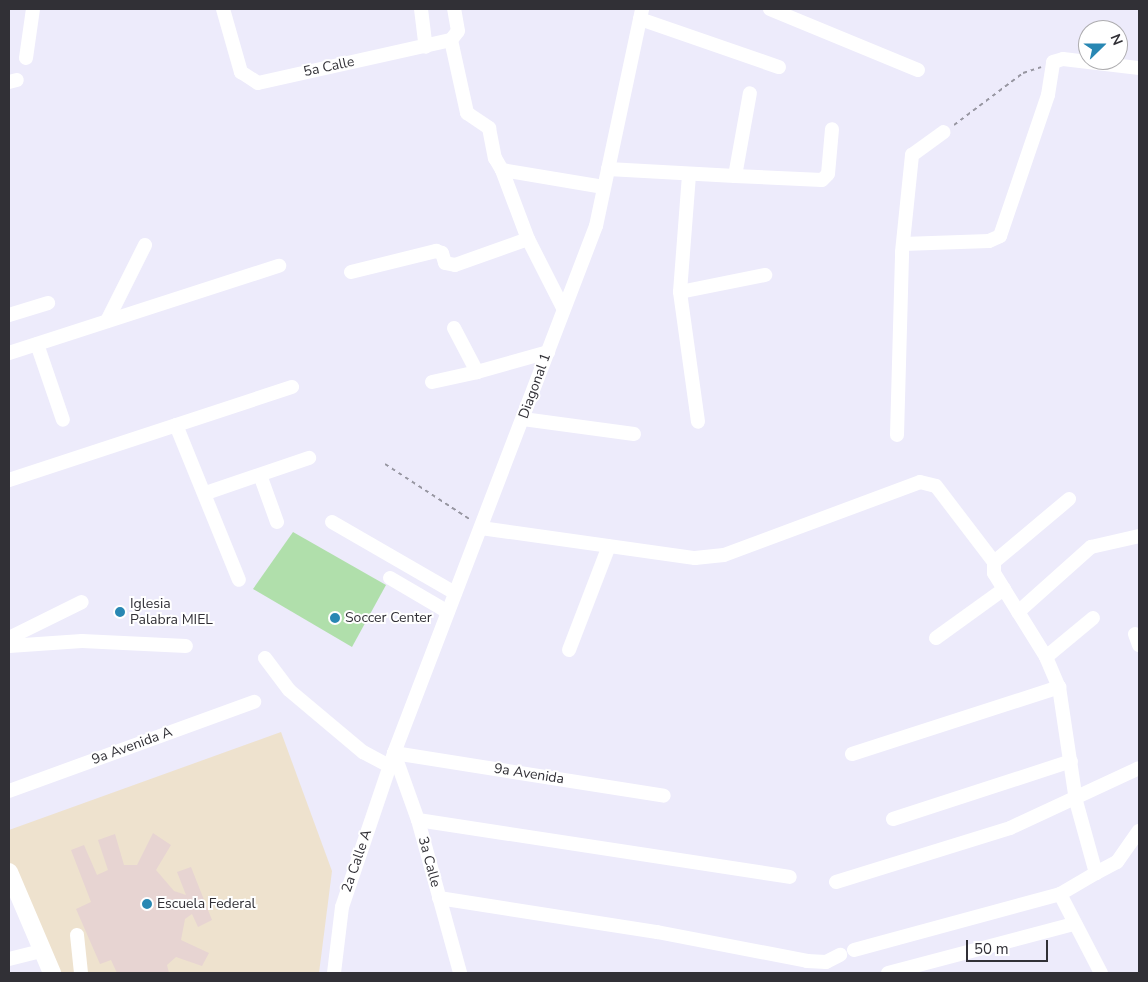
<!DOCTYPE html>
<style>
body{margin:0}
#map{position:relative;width:1148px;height:982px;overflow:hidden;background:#edebfb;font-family:"Nunito Sans",sans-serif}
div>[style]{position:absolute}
.education>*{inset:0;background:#eee2ce}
.green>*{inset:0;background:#b0dfab}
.building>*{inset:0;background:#e7d4d2}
.path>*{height:2px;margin-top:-1px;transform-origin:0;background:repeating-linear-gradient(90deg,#9796a1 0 4px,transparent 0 8px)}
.minor>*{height:14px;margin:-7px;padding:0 7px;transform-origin:7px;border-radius:7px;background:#fff}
.major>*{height:18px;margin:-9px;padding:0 9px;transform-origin:9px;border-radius:9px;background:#fff}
.dots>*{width:14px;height:14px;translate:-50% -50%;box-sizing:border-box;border:2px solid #fff;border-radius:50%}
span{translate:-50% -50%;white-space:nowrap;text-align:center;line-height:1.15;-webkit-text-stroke:4px #fff;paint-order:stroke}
.street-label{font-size:14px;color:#313036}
.poi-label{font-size:14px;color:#313036}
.left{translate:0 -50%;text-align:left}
.frame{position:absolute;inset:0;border:10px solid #313036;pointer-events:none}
.north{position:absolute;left:1078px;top:20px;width:50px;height:50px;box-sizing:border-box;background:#fff;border:1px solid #adacaf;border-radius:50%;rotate:68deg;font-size:14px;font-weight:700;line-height:20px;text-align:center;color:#313036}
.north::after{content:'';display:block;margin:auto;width:18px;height:22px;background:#2887b3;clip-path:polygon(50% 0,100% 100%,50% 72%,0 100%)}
.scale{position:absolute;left:966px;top:940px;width:82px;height:22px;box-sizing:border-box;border:2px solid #313036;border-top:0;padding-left:6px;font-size:15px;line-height:18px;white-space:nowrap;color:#313036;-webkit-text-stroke:4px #fff;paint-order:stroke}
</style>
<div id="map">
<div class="education">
<i style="clip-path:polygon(281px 732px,332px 871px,319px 973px,50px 973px,9px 872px,9px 830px)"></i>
</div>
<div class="green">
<i style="clip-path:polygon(293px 532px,386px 585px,352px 647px,253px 589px)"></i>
</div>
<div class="building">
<i style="clip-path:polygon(153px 833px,171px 845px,156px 870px,174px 891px,186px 895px,177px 872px,191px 867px,212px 920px,198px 927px,192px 914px,185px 919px,181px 940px,209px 953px,202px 966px,176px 957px,167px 965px,169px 973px,117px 973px,111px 960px,100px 964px,76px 909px,91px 902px,71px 850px,84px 845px,97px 875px,108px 870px,98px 840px,115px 834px,124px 865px,137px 865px)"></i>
</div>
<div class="path">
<i style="left:954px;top:125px;width:86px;rotate:-37deg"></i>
<i style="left:1023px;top:73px;width:19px;rotate:-18deg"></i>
<i style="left:385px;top:464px;width:103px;rotate:33.1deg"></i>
</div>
<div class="minor">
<i style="left:223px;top:9px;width:66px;rotate:74.1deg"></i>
<i style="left:241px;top:72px;width:20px;rotate:33deg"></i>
<i style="left:258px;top:83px;width:198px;rotate:-12.6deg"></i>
<i style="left:451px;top:40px;width:11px;rotate:-52deg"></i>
<i style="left:458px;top:31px;width:22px;rotate:-100deg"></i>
<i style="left:421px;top:9px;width:38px;rotate:83deg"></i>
<i style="left:770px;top:9px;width:160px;rotate:22.4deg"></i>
<i style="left:640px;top:19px;width:147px;rotate:19.1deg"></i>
<i style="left:451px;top:40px;width:75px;rotate:77.6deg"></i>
<i style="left:467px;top:113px;width:27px;rotate:34deg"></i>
<i style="left:489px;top:128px;width:31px;rotate:79deg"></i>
<i style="left:495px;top:158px;width:14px;rotate:60deg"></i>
<i style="left:502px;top:170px;width:103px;rotate:9.5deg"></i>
<i style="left:26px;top:58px;width:49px;rotate:-81.9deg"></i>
<i style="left:9px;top:82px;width:8px;rotate:-14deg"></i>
<i style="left:608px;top:169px;width:127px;rotate:3.2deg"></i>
<i style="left:735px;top:176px;width:84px;rotate:-79.8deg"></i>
<i style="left:502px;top:170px;width:74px;rotate:69.4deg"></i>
<i style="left:528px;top:239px;width:77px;rotate:63.1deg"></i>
<i style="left:689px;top:175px;width:117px;rotate:94.4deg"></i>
<i style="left:680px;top:292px;width:131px;rotate:82.1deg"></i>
<i style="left:735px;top:176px;width:87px;rotate:2.6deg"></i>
<i style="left:822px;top:180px;width:8px;rotate:-45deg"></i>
<i style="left:828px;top:174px;width:45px;rotate:-84.9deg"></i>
<i style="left:903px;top:244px;width:86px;rotate:-2deg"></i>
<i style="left:989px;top:241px;width:12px;rotate:-24deg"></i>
<i style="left:1000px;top:236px;width:149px;rotate:-71.2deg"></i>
<i style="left:1048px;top:95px;width:33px;rotate:-81deg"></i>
<i style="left:1053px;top:62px;width:10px;rotate:-17deg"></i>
<i style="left:1063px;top:59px;width:77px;rotate:6.8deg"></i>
<i style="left:351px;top:272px;width:88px;rotate:-13.9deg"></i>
<i style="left:436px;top:251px;width:6px;rotate:18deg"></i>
<i style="left:442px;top:253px;width:10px;rotate:73deg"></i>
<i style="left:445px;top:263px;width:10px;rotate:11deg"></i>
<i style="left:455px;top:265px;width:77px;rotate:-19.6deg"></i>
<i style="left:680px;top:292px;width:87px;rotate:-11.3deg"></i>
<i style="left:9px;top:315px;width:41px;rotate:-17.1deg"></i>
<i style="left:107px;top:321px;width:85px;rotate:-63.4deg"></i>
<i style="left:454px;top:328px;width:50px;rotate:62.4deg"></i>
<i style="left:477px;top:372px;width:74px;rotate:-15.7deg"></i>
<i style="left:37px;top:344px;width:80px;rotate:71.1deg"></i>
<i style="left:9px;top:353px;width:284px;rotate:-17.9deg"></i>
<i style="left:432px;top:382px;width:46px;rotate:-12.5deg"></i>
<i style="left:523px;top:419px;width:112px;rotate:7.7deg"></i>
<i style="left:176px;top:425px;width:167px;rotate:67.9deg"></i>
<i style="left:897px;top:435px;width:183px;rotate:-88.4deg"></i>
<i style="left:902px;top:252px;width:98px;rotate:-84.1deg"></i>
<i style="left:912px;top:155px;width:39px;rotate:-36deg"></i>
<i style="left:260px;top:475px;width:50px;rotate:70.1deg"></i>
<i style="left:9px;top:480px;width:298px;rotate:-18.2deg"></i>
<i style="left:206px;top:493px;width:109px;rotate:-18.8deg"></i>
<i style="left:332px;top:522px;width:142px;rotate:30deg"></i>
<i style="left:481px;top:528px;width:216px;rotate:8deg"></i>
<i style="left:695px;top:558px;width:29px;rotate:-6deg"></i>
<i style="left:724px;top:555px;width:209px;rotate:-20.4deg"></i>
<i style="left:920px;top:482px;width:16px;rotate:14deg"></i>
<i style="left:936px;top:486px;width:96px;rotate:52.7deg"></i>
<i style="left:994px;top:562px;width:11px;rotate:90deg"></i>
<i style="left:994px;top:573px;width:99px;rotate:58.2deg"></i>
<i style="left:1046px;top:657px;width:33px;rotate:67deg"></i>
<i style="left:1059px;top:687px;width:115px;rotate:81.5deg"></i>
<i style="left:1076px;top:801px;width:75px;rotate:74.5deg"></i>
<i style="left:1096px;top:873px;width:42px;rotate:149.7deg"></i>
<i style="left:1060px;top:894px;width:89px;rotate:62.6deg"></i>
<i style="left:994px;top:562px;width:98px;rotate:-40deg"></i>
<i style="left:390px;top:578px;width:67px;rotate:30.4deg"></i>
<i style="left:1018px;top:612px;width:98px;rotate:-41.7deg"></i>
<i style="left:1091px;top:547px;width:49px;rotate:-12.9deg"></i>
<i style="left:1135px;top:634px;width:12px;rotate:70deg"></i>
<i style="left:9px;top:638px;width:81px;rotate:-26.3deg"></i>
<i style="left:936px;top:638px;width:84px;rotate:-35.8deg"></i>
<i style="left:9px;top:646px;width:73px;rotate:-3.9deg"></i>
<i style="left:82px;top:641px;width:104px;rotate:2.8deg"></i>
<i style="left:569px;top:650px;width:111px;rotate:-69deg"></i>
<i style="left:1046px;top:657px;width:61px;rotate:-39.7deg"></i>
<i style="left:265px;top:658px;width:40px;rotate:53deg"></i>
<i style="left:289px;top:690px;width:97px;rotate:40deg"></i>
<i style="left:363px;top:752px;width:30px;rotate:28deg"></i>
<i style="left:394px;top:753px;width:273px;rotate:9deg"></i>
<i style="left:394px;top:753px;width:71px;rotate:70.3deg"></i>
<i style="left:418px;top:820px;width:159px;rotate:74.6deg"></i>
<i style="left:852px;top:754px;width:218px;rotate:-17.9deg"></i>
<i style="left:9px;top:791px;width:261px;rotate:-20deg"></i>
<i style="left:893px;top:819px;width:187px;rotate:-18deg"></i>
<i style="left:418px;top:820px;width:376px;rotate:8.7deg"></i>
<i style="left:1096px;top:873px;width:24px;rotate:-28deg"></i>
<i style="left:1117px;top:862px;width:38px;rotate:-55deg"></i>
<i style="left:836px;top:882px;width:182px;rotate:-17.2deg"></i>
<i style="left:1010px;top:828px;width:142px;rotate:-24.9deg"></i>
<i style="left:439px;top:898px;width:221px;rotate:8.9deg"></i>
<i style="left:657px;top:932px;width:153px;rotate:10.9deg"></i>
<i style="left:807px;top:961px;width:19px;rotate:3deg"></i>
<i style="left:826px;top:962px;width:16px;rotate:-27deg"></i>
<i style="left:77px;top:935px;width:38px;rotate:84deg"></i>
<i style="left:854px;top:950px;width:213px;rotate:-15.2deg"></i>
<i style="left:9px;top:959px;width:34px;rotate:-14deg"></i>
<i style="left:334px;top:973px;width:66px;rotate:-83.1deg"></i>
<i style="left:342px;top:907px;width:163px;rotate:-71.3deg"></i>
<i style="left:394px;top:753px;width:564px;rotate:-69.03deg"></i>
<i style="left:596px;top:226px;width:222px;rotate:-78deg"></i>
<i style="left:888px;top:973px;width:191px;rotate:-14.8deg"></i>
</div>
<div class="major">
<i style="left:9px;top:872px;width:110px;rotate:66.9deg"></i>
</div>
<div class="dots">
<i style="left:120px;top:612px;background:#2887b3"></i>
<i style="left:335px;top:618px;background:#2887b3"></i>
<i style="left:147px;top:904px;background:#2887b3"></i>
</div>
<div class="street-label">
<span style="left:329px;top:67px;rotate:-12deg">5a Calle</span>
<span style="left:535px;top:386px;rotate:-70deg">Diagonal 1</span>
<span style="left:132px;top:746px;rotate:-20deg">9a Avenida A</span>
<span style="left:529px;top:774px;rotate:9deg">9a Avenida</span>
<span style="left:357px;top:861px;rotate:-71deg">2a Calle A</span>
<span style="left:429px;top:862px;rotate:75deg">3a Calle</span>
</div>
<div class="poi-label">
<span class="left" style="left:130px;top:612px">Iglesia<br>Palabra MIEL</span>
<span class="left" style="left:345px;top:618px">Soccer Center</span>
<span class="left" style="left:157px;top:904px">Escuela Federal</span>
</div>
<div class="frame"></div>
<div class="north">N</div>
<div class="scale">50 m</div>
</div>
